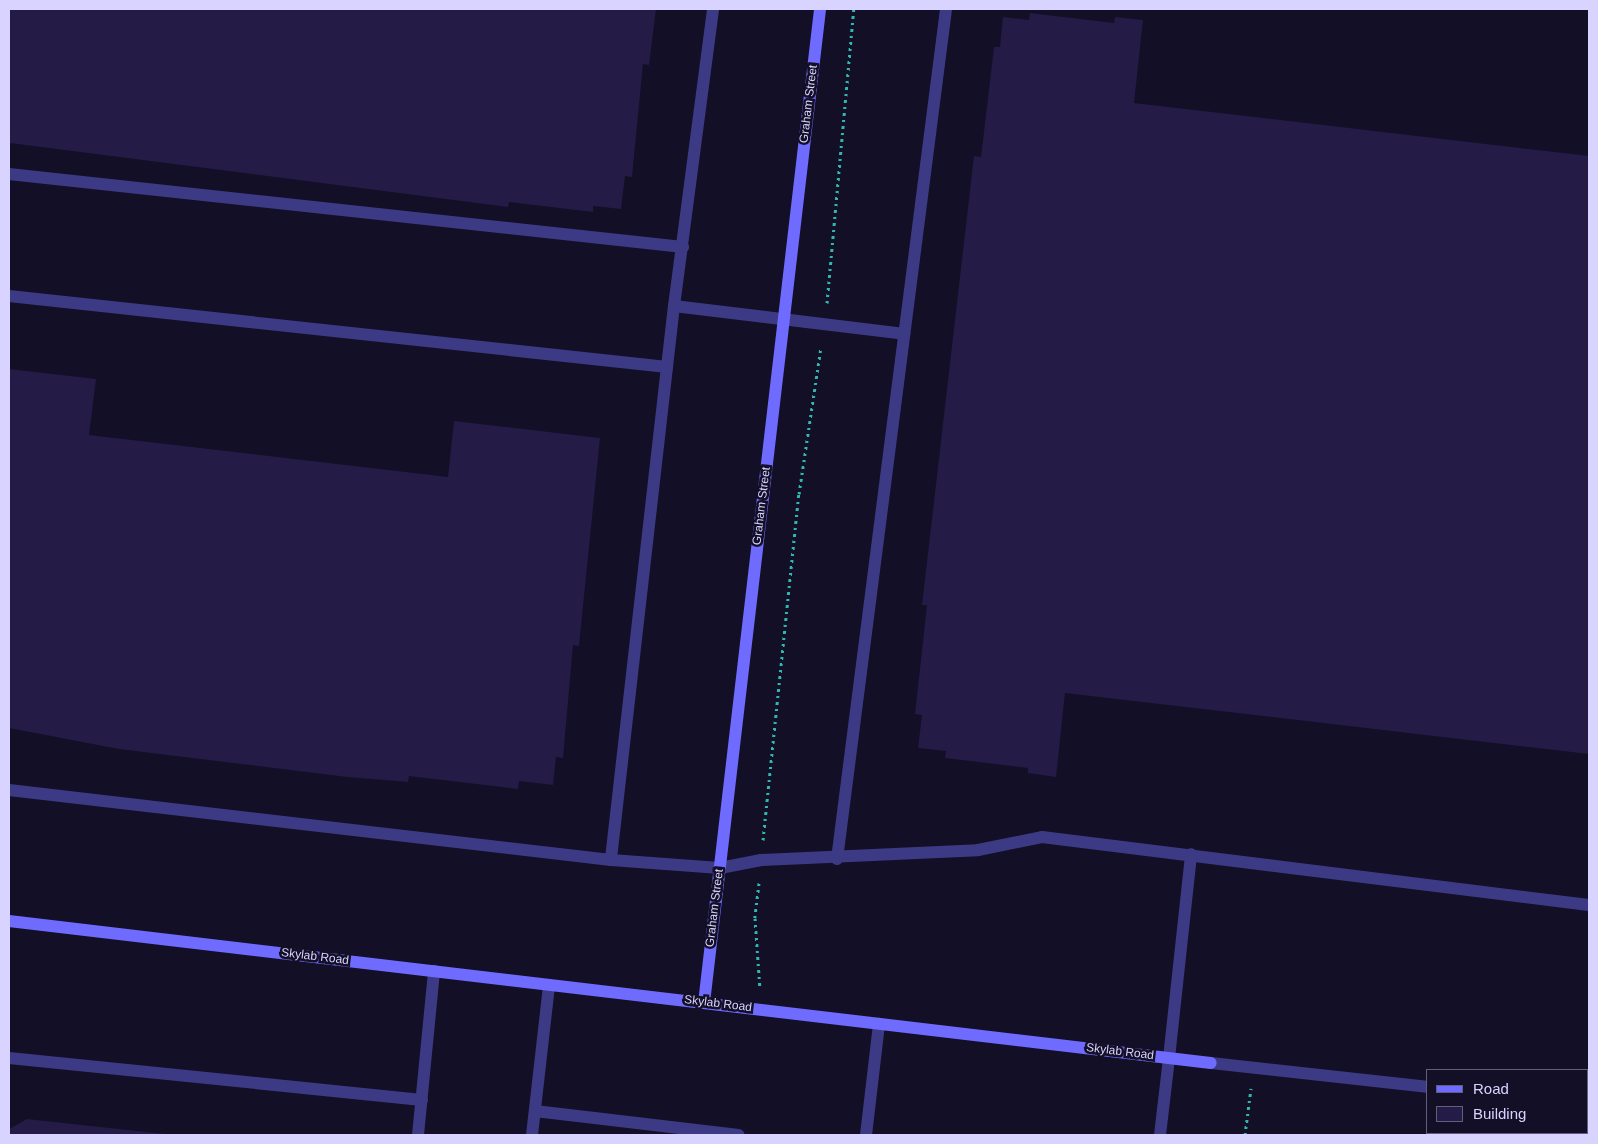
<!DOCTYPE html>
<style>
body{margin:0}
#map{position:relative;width:1598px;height:1144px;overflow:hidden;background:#130f26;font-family:Arial,sans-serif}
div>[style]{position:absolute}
.building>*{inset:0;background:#241b47}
.path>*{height:3px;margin-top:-1.5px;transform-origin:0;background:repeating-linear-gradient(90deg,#2fb8b0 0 2.5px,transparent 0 6.5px)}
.lane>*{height:12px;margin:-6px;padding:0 6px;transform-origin:6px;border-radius:6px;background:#3d3a85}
.street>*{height:12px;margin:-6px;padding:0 6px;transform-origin:6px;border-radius:6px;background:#3d3a85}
.secondary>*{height:12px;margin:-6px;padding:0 6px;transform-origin:6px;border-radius:6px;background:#6f6bff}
span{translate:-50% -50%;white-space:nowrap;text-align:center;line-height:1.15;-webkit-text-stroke:5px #130f26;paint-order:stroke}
.street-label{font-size:12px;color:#d9d4ff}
.frame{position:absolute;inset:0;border:10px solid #d9d4ff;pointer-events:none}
.legend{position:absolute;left:1426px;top:1069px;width:162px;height:65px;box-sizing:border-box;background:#130f26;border:1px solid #625e7d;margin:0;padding:6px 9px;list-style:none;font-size:15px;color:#d9d4ff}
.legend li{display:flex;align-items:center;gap:10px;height:25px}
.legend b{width:25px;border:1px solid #625e7d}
</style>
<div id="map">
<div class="building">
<i style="clip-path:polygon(9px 9px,656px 9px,649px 65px,643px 64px,632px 177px,625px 176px,621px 209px,593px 206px,593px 212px,509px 202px,508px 207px,10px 143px)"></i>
<i style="clip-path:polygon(1030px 13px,1114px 23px,1115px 17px,1143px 20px,1134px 103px,1589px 156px,1589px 754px,1065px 693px,1056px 777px,1028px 773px,1028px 768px,945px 758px,946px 751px,918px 748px,922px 715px,915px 714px,927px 605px,922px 605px,974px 156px,981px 157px,994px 47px,1000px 47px,1003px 17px,1029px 20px)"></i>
<i style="clip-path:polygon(9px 369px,96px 379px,89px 435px,448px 477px,454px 421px,600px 438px,579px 646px,573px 645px,563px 758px,556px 757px,553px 785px,519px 781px,518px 789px,409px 776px,408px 782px,347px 777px,119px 749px,9px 728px)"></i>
<i style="clip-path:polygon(27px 1119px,165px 1134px,165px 1135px,9px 1135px,9px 1129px)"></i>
</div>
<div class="path">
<i style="left:827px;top:303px;width:295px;rotate:-84.8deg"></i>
<i style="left:763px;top:840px;width:348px;rotate:-84.1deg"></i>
<i style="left:799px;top:494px;width:149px;rotate:-81.5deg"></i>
<i style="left:759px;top:883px;width:35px;rotate:97deg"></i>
<i style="left:755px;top:918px;width:71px;rotate:86deg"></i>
<i style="left:1245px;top:1135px;width:47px;rotate:-82.7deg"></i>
</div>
<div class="lane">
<i style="left:9px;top:174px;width:678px;rotate:6.18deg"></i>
<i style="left:9px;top:296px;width:662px;rotate:6.16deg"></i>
<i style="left:667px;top:367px;width:496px;rotate:96.5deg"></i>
<i style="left:674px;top:306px;width:300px;rotate:-82.5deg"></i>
<i style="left:667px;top:367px;width:61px;rotate:-83.5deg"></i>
<i style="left:674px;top:306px;width:232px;rotate:6.9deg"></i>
<i style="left:9px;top:790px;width:606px;rotate:6.63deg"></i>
<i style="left:611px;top:860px;width:109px;rotate:4.2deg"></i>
<i style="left:720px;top:868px;width:42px;rotate:-11deg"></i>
<i style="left:761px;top:860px;width:217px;rotate:-2.6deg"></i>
<i style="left:978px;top:850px;width:65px;rotate:-11.5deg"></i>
<i style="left:1042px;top:837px;width:551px;rotate:7.09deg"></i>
<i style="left:837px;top:859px;width:857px;rotate:-82.69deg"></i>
<i style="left:9px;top:1058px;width:415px;rotate:5.8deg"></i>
<i style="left:1169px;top:1058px;width:205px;rotate:-83.8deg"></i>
<i style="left:535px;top:1111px;width:205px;rotate:6.7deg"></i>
<i style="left:418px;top:1135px;width:165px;rotate:-84.4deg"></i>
<i style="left:532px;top:1135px;width:151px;rotate:-83.5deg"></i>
<i style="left:866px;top:1135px;width:112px;rotate:-83.3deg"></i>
</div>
<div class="street">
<i style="left:1211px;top:1063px;width:217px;rotate:6.3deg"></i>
<i style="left:1587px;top:1105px;width:2px;rotate:27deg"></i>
<i style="left:1160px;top:1135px;width:78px;rotate:-83.3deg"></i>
</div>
<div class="secondary">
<i style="left:9px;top:921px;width:1210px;rotate:6.74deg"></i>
<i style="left:704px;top:1003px;width:1001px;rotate:-83.34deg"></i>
</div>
<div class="street-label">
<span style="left:809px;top:104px;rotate:-83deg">Graham Street</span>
<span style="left:762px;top:506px;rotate:-83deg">Graham Street</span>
<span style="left:715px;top:908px;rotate:-83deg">Graham Street</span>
<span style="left:315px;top:957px;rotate:7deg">Skylab Road</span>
<span style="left:718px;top:1004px;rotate:7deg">Skylab Road</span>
<span style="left:1120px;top:1052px;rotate:7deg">Skylab Road</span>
</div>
<div class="frame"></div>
<ul class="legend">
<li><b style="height:6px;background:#6f6bff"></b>Road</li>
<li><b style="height:14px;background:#241b47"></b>Building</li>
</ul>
</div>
